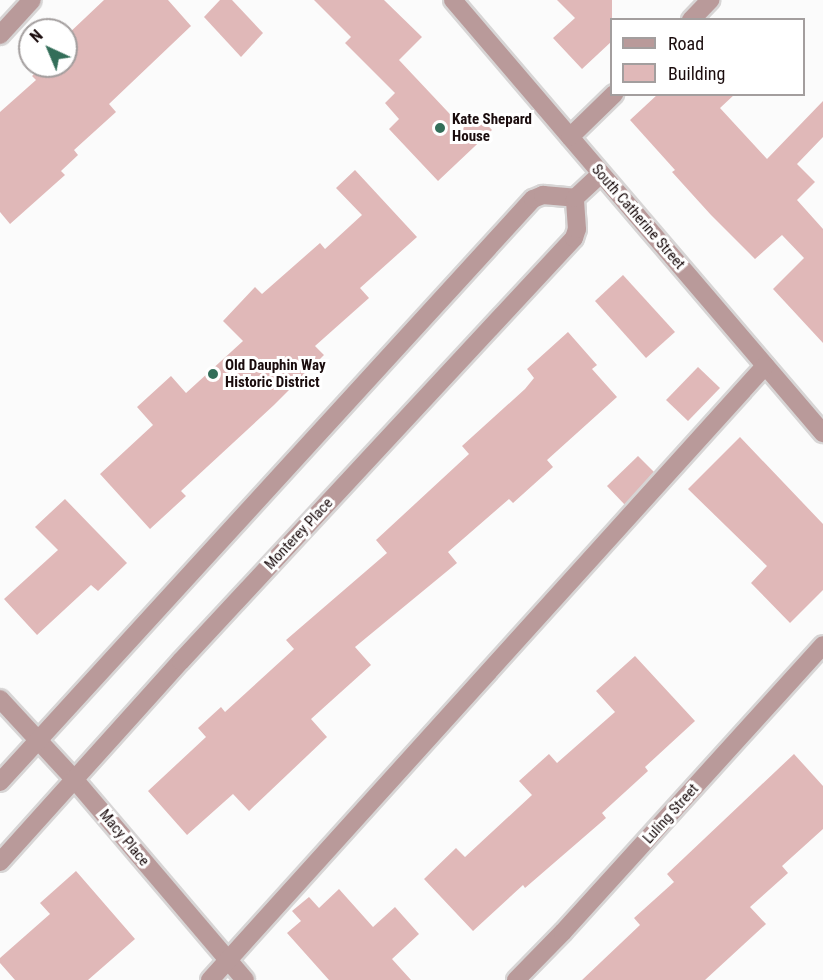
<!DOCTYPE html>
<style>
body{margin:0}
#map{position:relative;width:823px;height:980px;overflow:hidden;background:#fbfbfb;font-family:"Roboto Condensed",sans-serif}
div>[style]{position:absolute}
.building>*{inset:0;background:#e0b8b8}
.roads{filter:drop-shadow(2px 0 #d7d5d5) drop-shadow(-2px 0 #d7d5d5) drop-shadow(0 2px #d7d5d5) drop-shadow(0 -2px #d7d5d5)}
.minor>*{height:18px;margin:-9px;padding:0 9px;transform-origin:9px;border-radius:9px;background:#b99a9a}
.dots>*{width:16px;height:16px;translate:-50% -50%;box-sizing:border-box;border:3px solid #fff;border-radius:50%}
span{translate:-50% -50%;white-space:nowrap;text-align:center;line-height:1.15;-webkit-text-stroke:6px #fff;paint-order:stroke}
.poi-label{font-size:15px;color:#1a0c0d;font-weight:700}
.left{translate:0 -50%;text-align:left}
.street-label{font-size:15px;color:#1a0c0d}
.legend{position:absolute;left:610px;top:18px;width:195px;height:78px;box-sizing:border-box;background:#fff;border:2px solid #a39e9e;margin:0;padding:8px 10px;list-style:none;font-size:18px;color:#1a0c0d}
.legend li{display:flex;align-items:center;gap:12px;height:30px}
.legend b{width:30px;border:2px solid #a39e9e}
.north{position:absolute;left:18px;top:18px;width:60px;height:60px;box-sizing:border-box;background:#fff;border:2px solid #a39e9e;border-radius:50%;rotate:316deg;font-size:16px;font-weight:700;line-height:24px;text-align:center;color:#1a0c0d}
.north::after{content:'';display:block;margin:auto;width:21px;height:27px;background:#336e59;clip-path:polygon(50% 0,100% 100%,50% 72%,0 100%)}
</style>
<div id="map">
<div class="building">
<i style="clip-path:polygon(104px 0,168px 0,191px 26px,109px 104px,116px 112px,74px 150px,78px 155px,61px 171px,65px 175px,10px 224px,0 212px,0 112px,36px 80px,32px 76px,43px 66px,66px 66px,66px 36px)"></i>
<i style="clip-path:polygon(220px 0,232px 0,263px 33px,241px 57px,204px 17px)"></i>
<i style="clip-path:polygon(314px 0,384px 0,422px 37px,399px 60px,463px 128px,477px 114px,492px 130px,438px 181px,389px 129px,399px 119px,385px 103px,395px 93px,345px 43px,351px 37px)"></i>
<i style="clip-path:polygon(557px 0,612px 0,612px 41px,582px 69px,553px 38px,575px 18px)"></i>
<i style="clip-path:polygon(658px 94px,735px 94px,720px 108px,767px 159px,823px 101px,823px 137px,797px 164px,815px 182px,797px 200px,823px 229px,823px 343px,773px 289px,804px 258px,782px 235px,755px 259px,711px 215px,672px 172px,675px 170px,630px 120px)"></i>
<i style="clip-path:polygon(355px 170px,417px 237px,360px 288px,369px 298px,315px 346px,324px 355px,274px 405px,181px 491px,186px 496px,150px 529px,100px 474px,153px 425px,137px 407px,171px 376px,186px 393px,243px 341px,223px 321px,255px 287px,262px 294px,320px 243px,325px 249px,362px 215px,336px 188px)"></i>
<i style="clip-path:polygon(623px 275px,675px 332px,646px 358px,595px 301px)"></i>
<i style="clip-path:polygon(568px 332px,597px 365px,592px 369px,617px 397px,547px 460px,553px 467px,513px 503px,509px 499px,448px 552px,457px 563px,355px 647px,371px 665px,311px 719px,327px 737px,249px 811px,233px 794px,187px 835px,148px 791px,206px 737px,198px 728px,221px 707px,225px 712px,294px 649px,286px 640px,387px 553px,376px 540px,469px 454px,462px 446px,525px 389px,534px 378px,527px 369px)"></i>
<i style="clip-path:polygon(698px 367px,720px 388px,688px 421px,666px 400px)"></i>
<i style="clip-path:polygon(740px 437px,823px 524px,823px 590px,790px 623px,751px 583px,767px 566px,688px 489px)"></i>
<i style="clip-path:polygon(638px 456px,654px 472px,625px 505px,607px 486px)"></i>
<i style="clip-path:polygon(65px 499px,127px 563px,98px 591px,91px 585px,37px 635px,4px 599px,58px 550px,35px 527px)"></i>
<i style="clip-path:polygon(635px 656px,695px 721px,645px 767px,648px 771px,602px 813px,606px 818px,525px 888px,523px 885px,473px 931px,424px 879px,456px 848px,465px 857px,532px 795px,519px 781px,549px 754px,557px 763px,615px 712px,596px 691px)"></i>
<i style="clip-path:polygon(794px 754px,823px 786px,823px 829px,782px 866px,788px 873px,750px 907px,766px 924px,705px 980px,582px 980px,640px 925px,634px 918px,674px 882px,667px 874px)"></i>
<i style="clip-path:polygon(76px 871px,135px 939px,88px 980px,15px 980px,0 963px,0 958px,50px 914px,40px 903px)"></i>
<i style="clip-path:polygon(339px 889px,373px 927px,395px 907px,419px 934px,392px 959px,411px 980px,329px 980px,287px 933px,301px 921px,292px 911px,309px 897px,319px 908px)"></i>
</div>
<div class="roads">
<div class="minor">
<i style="left:453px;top:0;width:570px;rotate:49.49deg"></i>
<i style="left:691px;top:20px;width:28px;rotate:-46deg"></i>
<i style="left:0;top:35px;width:47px;rotate:-47.6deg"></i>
<i style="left:570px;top:137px;width:62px;rotate:-44.3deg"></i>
<i style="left:0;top:699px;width:109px;rotate:47.2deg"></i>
<i style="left:74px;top:779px;width:264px;rotate:49.6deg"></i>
<i style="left:0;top:782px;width:790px;rotate:-47.57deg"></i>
<i style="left:533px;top:199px;width:11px;rotate:-22deg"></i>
<i style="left:543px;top:195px;width:32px;rotate:5deg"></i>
<i style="left:0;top:862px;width:270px;rotate:-48deg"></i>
<i style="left:181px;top:661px;width:577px;rotate:-47.11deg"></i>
<i style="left:574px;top:238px;width:9px;rotate:-72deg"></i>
<i style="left:577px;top:229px;width:31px;rotate:-94deg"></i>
<i style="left:575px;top:198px;width:35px;rotate:-43deg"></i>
<i style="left:210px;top:980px;width:828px;rotate:-47.89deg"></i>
<i style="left:516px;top:980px;width:67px;rotate:-45.6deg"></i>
<i style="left:563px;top:932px;width:387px;rotate:-47.8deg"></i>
</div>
</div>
<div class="dots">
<i style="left:440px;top:128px;background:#336e59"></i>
<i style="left:213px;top:374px;background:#336e59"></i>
</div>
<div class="poi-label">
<span class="left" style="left:452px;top:128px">Kate Shepard<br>House</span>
<span class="left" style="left:225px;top:374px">Old Dauphin Way<br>Historic District</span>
</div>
<div class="street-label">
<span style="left:638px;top:217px;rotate:49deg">South Catherine Street</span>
<span style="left:299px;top:534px;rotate:-47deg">Monterey Place</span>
<span style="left:671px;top:814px;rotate:-48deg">Luling Street</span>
<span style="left:124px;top:838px;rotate:50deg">Macy Place</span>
</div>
<ul class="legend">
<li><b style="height:8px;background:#b99a9a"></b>Road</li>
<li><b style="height:16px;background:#e0b8b8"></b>Building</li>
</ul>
<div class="north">N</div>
</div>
